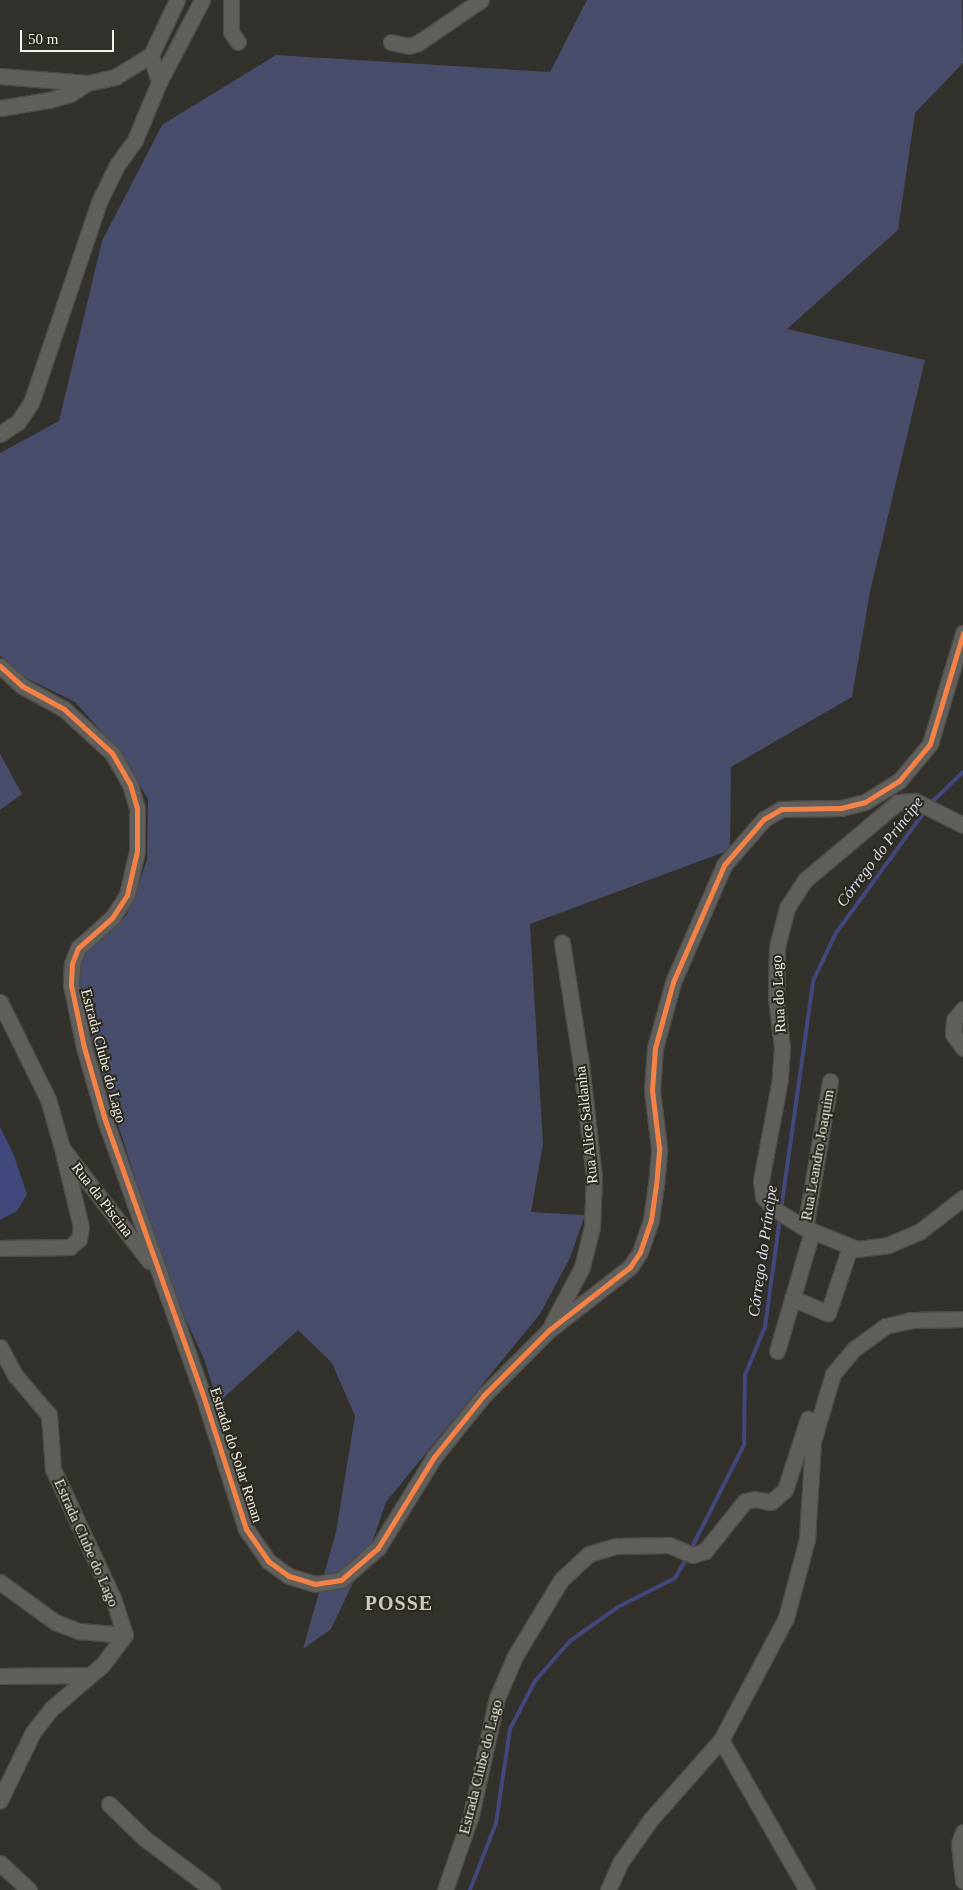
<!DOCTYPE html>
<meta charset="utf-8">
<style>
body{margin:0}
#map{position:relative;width:963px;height:1890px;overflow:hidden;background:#32312c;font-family:Georgia,serif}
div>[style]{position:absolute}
.green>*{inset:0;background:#474d6a}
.water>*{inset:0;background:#41487b}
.stream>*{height:4px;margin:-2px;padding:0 2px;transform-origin:2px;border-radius:2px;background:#41487b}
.roads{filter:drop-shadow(1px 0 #4e4c48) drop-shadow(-1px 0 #4e4c48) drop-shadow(0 1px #4e4c48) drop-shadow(0 -1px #4e4c48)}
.minor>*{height:15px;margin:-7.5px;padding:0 7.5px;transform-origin:7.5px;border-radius:7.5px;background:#605f5b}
.cycleway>*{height:5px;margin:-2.5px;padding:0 2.5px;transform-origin:2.5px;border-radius:2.5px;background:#f48246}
span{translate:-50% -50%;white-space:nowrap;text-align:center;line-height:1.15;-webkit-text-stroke:4px #2c291e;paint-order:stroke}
.street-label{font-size:15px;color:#f4f2ea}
.water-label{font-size:16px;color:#d9deef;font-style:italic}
.district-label{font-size:20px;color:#cfcbbc;font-weight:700;letter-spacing:1px}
.scale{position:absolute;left:20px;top:30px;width:94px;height:22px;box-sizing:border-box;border:2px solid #f4f2ea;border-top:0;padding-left:6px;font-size:15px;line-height:18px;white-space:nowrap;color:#f4f2ea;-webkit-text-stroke:4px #2c291e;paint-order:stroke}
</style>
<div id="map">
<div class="green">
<i style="clip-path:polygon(587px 0,962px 0,963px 63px,915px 113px,898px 230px,787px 329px,925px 360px,870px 592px,852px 697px,731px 767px,730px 850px,530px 924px,543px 1144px,531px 1212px,585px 1215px,570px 1258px,540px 1314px,386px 1502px,372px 1543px,331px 1629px,303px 1649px,336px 1532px,355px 1416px,332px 1363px,298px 1330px,218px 1403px,204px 1359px,169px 1283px,74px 988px,79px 958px,127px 915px,147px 860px,148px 799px,116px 748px,75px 702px,20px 675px,0 655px,0 453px,59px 421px,102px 241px,162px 125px,276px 55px,550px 72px)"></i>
<i style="clip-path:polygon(0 754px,22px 794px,0 810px)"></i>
</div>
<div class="water">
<i style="clip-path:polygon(0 1127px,13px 1153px,27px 1194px,17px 1211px,0 1220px)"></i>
</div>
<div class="stream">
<i style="left:929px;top:805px;width:47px;rotate:-44.1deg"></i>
<i style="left:781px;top:1210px;width:231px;rotate:-82deg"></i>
<i style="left:813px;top:981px;width:53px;rotate:-64.4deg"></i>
<i style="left:836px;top:933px;width:151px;rotate:-53.9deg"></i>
<i style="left:691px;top:1549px;width:117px;rotate:-63deg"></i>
<i style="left:744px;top:1445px;width:70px;rotate:-89.2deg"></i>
<i style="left:745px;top:1375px;width:52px;rotate:-67.4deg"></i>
<i style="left:765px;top:1327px;width:111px;rotate:-82.2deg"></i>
<i style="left:470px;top:1890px;width:72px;rotate:-68.8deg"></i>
<i style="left:496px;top:1823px;width:95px;rotate:-81.5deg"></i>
<i style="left:510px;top:1729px;width:54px;rotate:-62.5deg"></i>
<i style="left:535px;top:1681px;width:53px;rotate:-48.8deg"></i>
<i style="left:570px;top:1641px;width:59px;rotate:-35.3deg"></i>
<i style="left:618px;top:1607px;width:64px;rotate:-27deg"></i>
<i style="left:675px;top:1578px;width:23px;rotate:-59deg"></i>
</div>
<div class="roads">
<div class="minor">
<i style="left:231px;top:0;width:32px;rotate:90deg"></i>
<i style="left:231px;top:32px;width:12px;rotate:55deg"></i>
<i style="left:391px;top:42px;width:18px;rotate:13deg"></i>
<i style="left:409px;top:46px;width:9px;rotate:-18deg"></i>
<i style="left:418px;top:43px;width:76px;rotate:-34.3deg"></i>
<i style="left:0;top:76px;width:87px;rotate:4.6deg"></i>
<i style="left:87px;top:83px;width:29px;rotate:-12deg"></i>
<i style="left:115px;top:77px;width:42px;rotate:-31.4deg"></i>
<i style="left:151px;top:55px;width:61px;rotate:-64.7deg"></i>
<i style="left:159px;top:82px;width:93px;rotate:-62.3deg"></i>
<i style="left:0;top:108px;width:50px;rotate:-9.3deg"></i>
<i style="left:49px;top:100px;width:22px;rotate:-16deg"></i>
<i style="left:70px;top:94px;width:20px;rotate:-33deg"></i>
<i style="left:0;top:434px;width:22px;rotate:-34deg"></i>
<i style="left:18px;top:422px;width:23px;rotate:-56deg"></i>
<i style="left:31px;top:403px;width:212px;rotate:-71.3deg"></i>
<i style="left:99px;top:202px;width:41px;rotate:-64.1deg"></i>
<i style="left:117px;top:165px;width:31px;rotate:-54deg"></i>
<i style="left:135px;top:140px;width:63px;rotate:-67.5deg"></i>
<i style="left:159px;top:82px;width:28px;rotate:-107deg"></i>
<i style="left:0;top:666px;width:30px;rotate:42deg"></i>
<i style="left:22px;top:686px;width:48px;rotate:28.7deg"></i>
<i style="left:64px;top:709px;width:65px;rotate:42.5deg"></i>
<i style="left:112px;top:753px;width:36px;rotate:60deg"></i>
<i style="left:130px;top:784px;width:25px;rotate:74deg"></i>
<i style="left:137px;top:808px;width:43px;rotate:90deg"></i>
<i style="left:137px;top:851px;width:45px;rotate:102.8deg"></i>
<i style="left:127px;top:895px;width:27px;rotate:123deg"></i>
<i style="left:112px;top:918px;width:45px;rotate:138.6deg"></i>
<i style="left:78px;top:948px;width:17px;rotate:111deg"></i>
<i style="left:72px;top:964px;width:21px;rotate:93deg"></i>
<i style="left:71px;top:985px;width:63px;rotate:78.2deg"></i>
<i style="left:84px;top:1047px;width:76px;rotate:74deg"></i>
<i style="left:105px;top:1120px;width:289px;rotate:70.4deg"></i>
<i style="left:202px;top:1392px;width:144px;rotate:72.2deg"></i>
<i style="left:246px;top:1529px;width:39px;rotate:55deg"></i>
<i style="left:268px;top:1561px;width:26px;rotate:36deg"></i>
<i style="left:289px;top:1576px;width:27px;rotate:17deg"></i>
<i style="left:315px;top:1584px;width:26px;rotate:-9deg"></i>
<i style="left:341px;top:1580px;width:49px;rotate:-40.9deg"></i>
<i style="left:378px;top:1548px;width:107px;rotate:-58.4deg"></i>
<i style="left:434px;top:1457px;width:80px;rotate:-51.1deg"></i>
<i style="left:484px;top:1395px;width:92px;rotate:-45deg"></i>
<i style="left:549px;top:1330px;width:103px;rotate:-37.9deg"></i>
<i style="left:630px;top:1267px;width:18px;rotate:-56deg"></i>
<i style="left:640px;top:1252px;width:34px;rotate:-71deg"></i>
<i style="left:651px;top:1220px;width:34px;rotate:-82deg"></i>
<i style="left:656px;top:1186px;width:38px;rotate:-85deg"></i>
<i style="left:659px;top:1148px;width:58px;rotate:-96.9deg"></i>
<i style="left:652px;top:1090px;width:42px;rotate:-85.9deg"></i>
<i style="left:655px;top:1048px;width:68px;rotate:-74.7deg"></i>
<i style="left:673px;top:982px;width:128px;rotate:-66.4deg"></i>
<i style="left:724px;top:865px;width:61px;rotate:-49deg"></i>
<i style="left:764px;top:819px;width:20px;rotate:-30deg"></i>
<i style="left:781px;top:809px;width:60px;rotate:-1deg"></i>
<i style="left:841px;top:808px;width:25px;rotate:-14deg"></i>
<i style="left:865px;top:802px;width:40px;rotate:-32deg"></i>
<i style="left:899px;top:781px;width:48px;rotate:-50deg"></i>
<i style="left:930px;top:744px;width:116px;rotate:-73.4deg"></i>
<i style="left:963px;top:825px;width:54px;rotate:-153.4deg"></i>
<i style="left:915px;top:801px;width:17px;rotate:177deg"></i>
<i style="left:898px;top:802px;width:121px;rotate:140deg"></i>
<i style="left:805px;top:880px;width:33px;rotate:123deg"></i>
<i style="left:787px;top:908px;width:40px;rotate:104.4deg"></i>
<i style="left:777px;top:947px;width:51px;rotate:91.1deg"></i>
<i style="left:776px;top:998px;width:49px;rotate:83deg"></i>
<i style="left:782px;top:1047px;width:32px;rotate:94deg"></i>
<i style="left:780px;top:1079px;width:104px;rotate:100.6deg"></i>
<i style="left:761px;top:1181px;width:16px;rotate:83deg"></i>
<i style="left:763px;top:1197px;width:18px;rotate:45deg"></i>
<i style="left:776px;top:1210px;width:34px;rotate:32deg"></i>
<i style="left:805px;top:1228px;width:56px;rotate:22deg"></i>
<i style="left:857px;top:1249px;width:31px;rotate:-7deg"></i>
<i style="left:888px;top:1245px;width:34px;rotate:-23deg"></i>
<i style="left:919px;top:1232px;width:56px;rotate:-37.7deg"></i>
<i style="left:0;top:1002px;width:108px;rotate:63.7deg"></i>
<i style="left:48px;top:1099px;width:51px;rotate:74.1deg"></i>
<i style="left:62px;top:1148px;width:143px;rotate:52.4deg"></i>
<i style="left:963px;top:1009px;width:14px;rotate:129deg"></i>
<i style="left:954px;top:1020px;width:14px;rotate:94deg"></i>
<i style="left:953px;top:1034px;width:17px;rotate:54deg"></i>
<i style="left:805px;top:1228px;width:149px;rotate:-80.3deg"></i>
<i style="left:0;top:1248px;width:70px;rotate:-0.8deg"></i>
<i style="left:70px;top:1247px;width:12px;rotate:-42deg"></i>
<i style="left:79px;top:1239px;width:12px;rotate:-81deg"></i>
<i style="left:81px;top:1227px;width:77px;rotate:-103.5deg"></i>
<i style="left:792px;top:1298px;width:39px;rotate:23deg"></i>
<i style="left:828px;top:1313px;width:70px;rotate:-71.6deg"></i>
<i style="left:552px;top:1324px;width:64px;rotate:-62.2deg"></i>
<i style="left:582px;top:1267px;width:41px;rotate:-76deg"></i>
<i style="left:592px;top:1227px;width:50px;rotate:-87.7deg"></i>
<i style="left:594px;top:1177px;width:114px;rotate:-96.6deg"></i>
<i style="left:581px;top:1064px;width:123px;rotate:-98.9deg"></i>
<i style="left:0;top:1347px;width:32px;rotate:62deg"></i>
<i style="left:15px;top:1375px;width:52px;rotate:49.6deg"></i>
<i style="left:49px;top:1415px;width:54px;rotate:85.8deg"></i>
<i style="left:53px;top:1469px;width:142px;rotate:65.1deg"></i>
<i style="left:113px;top:1598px;width:39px;rotate:72deg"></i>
<i style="left:125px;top:1635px;width:38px;rotate:127deg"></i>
<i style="left:102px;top:1665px;width:67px;rotate:139.2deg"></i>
<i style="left:51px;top:1709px;width:29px;rotate:128deg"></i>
<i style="left:33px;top:1732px;width:76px;rotate:115.9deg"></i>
<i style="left:777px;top:1351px;width:125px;rotate:-73.7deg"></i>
<i style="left:0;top:1582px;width:68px;rotate:36deg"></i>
<i style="left:55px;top:1622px;width:26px;rotate:21deg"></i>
<i style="left:79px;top:1631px;width:46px;rotate:5deg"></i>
<i style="left:0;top:1676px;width:90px;rotate:-0.6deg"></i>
<i style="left:721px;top:1740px;width:173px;rotate:60.2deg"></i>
<i style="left:109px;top:1804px;width:49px;rotate:44.2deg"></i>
<i style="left:144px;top:1838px;width:86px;rotate:37deg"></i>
<i style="left:963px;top:1832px;width:12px;rotate:110deg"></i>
<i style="left:959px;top:1843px;width:38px;rotate:84deg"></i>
<i style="left:0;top:1863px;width:40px;rotate:43deg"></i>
<i style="left:445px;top:1890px;width:79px;rotate:-70.9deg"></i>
<i style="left:471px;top:1815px;width:120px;rotate:-77.5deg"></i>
<i style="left:497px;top:1698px;width:46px;rotate:-66.8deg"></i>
<i style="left:515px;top:1656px;width:89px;rotate:-58.8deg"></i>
<i style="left:561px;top:1580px;width:38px;rotate:-43deg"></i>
<i style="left:589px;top:1554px;width:28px;rotate:-17deg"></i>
<i style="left:616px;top:1546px;width:53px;rotate:-1.1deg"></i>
<i style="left:669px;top:1545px;width:25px;rotate:23deg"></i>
<i style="left:692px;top:1555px;width:14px;rotate:-17deg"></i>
<i style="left:705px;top:1551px;width:64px;rotate:-51.3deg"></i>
<i style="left:745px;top:1501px;width:10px;rotate:-11deg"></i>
<i style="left:755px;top:1499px;width:16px;rotate:11deg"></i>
<i style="left:771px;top:1502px;width:18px;rotate:-41deg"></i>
<i style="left:785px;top:1490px;width:75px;rotate:-72.1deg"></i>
<i style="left:608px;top:1890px;width:30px;rotate:-66deg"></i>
<i style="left:620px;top:1863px;width:54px;rotate:-54.8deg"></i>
<i style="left:651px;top:1819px;width:106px;rotate:-48.5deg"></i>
<i style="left:721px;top:1740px;width:138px;rotate:-62deg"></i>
<i style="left:786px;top:1618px;width:82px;rotate:-75.1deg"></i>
<i style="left:807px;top:1539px;width:98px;rotate:-86.5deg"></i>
<i style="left:813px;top:1441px;width:70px;rotate:-73.4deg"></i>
<i style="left:833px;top:1374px;width:33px;rotate:-50deg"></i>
<i style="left:854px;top:1349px;width:39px;rotate:-36deg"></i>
<i style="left:886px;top:1326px;width:26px;rotate:-13deg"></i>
<i style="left:911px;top:1320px;width:52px;rotate:-1.1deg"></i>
</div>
</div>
<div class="cycleway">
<i style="left:0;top:666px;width:30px;rotate:42deg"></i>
<i style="left:22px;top:686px;width:48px;rotate:28.7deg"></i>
<i style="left:64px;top:709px;width:65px;rotate:42.5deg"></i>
<i style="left:112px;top:753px;width:36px;rotate:60deg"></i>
<i style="left:130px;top:784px;width:25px;rotate:74deg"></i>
<i style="left:137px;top:808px;width:43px;rotate:90deg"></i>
<i style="left:137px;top:851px;width:45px;rotate:102.8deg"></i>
<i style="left:127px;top:895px;width:27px;rotate:123deg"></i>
<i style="left:112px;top:918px;width:45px;rotate:138.6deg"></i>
<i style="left:78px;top:948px;width:17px;rotate:111deg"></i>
<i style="left:72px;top:964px;width:21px;rotate:93deg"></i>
<i style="left:71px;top:985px;width:63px;rotate:78.2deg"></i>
<i style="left:84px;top:1047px;width:76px;rotate:74deg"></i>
<i style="left:105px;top:1120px;width:289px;rotate:70.4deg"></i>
<i style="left:202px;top:1392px;width:144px;rotate:72.2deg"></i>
<i style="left:246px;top:1529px;width:39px;rotate:55deg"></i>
<i style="left:268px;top:1561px;width:26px;rotate:36deg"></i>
<i style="left:289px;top:1576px;width:27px;rotate:17deg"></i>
<i style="left:315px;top:1584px;width:26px;rotate:-9deg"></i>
<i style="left:341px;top:1580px;width:49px;rotate:-40.9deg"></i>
<i style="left:378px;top:1548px;width:107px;rotate:-58.4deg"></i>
<i style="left:434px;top:1457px;width:80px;rotate:-51.1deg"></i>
<i style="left:484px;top:1395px;width:92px;rotate:-45deg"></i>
<i style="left:549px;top:1330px;width:103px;rotate:-37.9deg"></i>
<i style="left:630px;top:1267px;width:18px;rotate:-56deg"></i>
<i style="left:640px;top:1252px;width:34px;rotate:-71deg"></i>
<i style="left:651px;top:1220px;width:34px;rotate:-82deg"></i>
<i style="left:656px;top:1186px;width:38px;rotate:-85deg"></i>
<i style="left:659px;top:1148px;width:58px;rotate:-96.9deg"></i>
<i style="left:652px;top:1090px;width:42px;rotate:-85.9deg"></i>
<i style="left:655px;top:1048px;width:68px;rotate:-74.7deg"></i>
<i style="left:673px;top:982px;width:128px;rotate:-66.4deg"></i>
<i style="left:724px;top:865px;width:61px;rotate:-49deg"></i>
<i style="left:764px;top:819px;width:20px;rotate:-30deg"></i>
<i style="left:781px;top:809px;width:60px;rotate:-1deg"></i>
<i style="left:841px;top:808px;width:25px;rotate:-14deg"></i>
<i style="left:865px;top:802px;width:40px;rotate:-32deg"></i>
<i style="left:899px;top:781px;width:48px;rotate:-50deg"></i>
<i style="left:930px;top:744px;width:116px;rotate:-73.4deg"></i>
</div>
<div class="street-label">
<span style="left:779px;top:994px;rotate:-93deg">Rua do Lago</span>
<span style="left:103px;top:1056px;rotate:75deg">Estrada Clube do Lago</span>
<span style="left:587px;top:1125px;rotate:-96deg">Rua Alice Saldanha</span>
<span style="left:818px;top:1155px;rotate:-80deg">Rua Leandro Joaquim</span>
<span style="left:102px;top:1200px;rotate:52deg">Rua da Piscina</span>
<span style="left:236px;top:1455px;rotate:72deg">Estrada do Solar Renan</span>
<span style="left:86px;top:1543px;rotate:66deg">Estrada Clube do Lago</span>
<span style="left:481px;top:1767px;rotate:-76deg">Estrada Clube do Lago</span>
</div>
<div class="water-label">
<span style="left:880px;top:852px;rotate:-53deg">Córrego do Príncipe</span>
<span style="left:763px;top:1251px;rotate:-82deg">Córrego do Príncipe</span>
</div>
<div class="district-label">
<span style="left:399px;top:1603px">POSSE</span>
</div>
<div class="scale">50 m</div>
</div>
